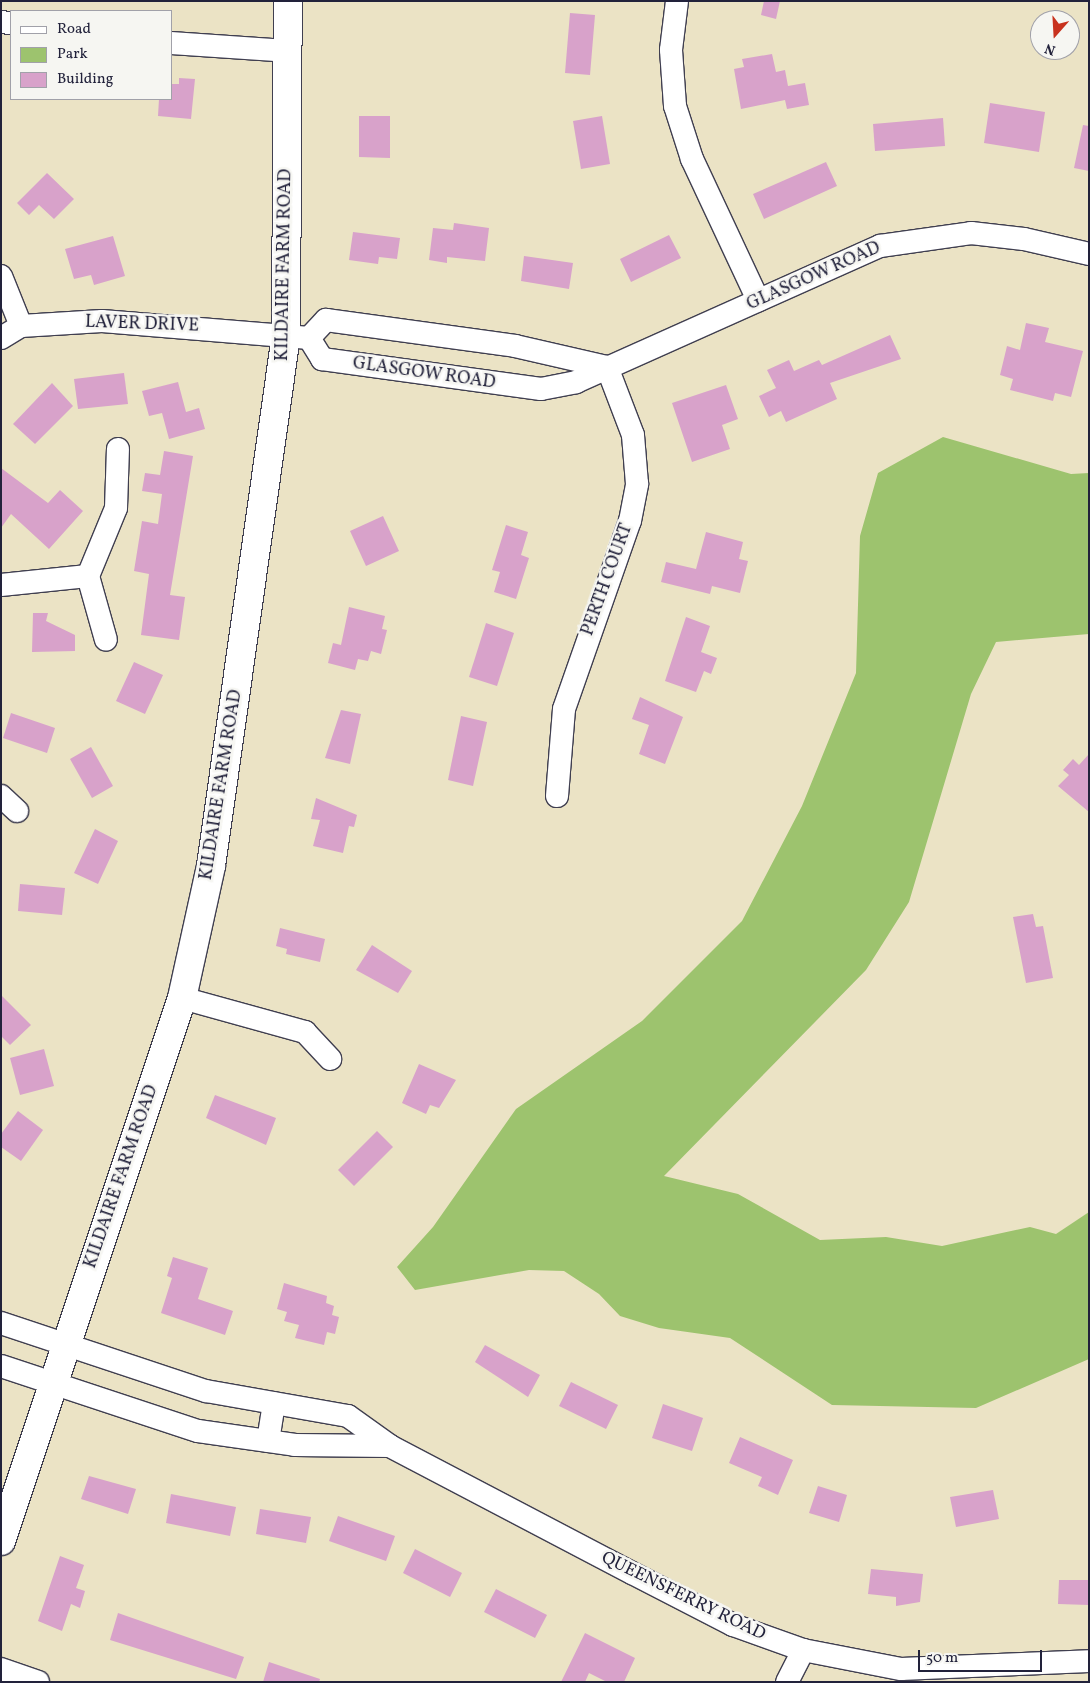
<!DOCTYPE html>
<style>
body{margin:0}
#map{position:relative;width:1090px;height:1683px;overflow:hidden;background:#ebe3c5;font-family:Vollkorn,serif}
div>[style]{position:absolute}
.green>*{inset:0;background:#9dc36e}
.building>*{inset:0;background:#d8a2ca}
.roads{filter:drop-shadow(1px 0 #403f50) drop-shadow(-1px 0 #403f50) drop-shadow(0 1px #403f50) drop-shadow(0 -1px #403f50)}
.minor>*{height:22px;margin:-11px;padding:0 11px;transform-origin:11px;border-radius:11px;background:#fff}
.major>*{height:28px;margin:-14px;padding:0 14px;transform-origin:14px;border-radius:14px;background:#fff}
span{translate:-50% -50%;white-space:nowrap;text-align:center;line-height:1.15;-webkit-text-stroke:5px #f6f6f2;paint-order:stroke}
.street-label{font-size:18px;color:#22223b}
.frame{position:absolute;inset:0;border:2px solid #22223b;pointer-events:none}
.legend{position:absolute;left:10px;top:10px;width:162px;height:90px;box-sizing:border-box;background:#f6f6f2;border:1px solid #a1a1a9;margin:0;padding:6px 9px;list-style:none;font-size:15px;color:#22223b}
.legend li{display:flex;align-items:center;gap:10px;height:25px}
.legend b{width:25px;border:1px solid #a1a1a9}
.north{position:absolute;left:1030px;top:10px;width:50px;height:50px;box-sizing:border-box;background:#f6f6f2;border:1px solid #a1a1a9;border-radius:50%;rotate:199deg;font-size:14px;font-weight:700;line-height:20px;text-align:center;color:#22223b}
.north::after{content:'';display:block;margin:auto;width:18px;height:22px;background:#c8321e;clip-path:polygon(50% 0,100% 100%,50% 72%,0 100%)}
.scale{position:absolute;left:918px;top:1650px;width:124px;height:22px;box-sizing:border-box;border:2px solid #22223b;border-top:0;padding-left:6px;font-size:15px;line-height:18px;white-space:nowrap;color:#22223b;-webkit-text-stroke:4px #f6f6f2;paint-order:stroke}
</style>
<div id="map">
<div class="green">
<i style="clip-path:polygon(943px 437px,1071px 474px,1089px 473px,1089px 634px,996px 642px,971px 694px,909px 902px,866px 970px,664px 1176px,738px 1194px,820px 1240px,886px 1237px,942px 1246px,1030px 1227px,1056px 1234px,1089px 1212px,1089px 1359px,976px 1408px,832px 1405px,730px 1338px,659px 1328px,620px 1316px,599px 1294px,564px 1271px,529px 1270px,415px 1290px,397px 1267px,433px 1227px,516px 1109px,642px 1021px,742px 921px,802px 806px,856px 673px,860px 536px,878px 473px)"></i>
</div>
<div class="building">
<i style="clip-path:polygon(764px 1px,780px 1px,776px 19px,761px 15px)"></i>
<i style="clip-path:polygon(570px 13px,595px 15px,590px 75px,565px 73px)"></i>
<i style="clip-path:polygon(772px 54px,776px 72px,785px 70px,788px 86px,805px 83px,809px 105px,787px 109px,785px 100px,741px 109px,734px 69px,744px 67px,742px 59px)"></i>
<i style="clip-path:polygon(179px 78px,195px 79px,191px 119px,158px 116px,159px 99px,171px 99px,171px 84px,179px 84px)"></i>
<i style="clip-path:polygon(990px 103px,1045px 112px,1039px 152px,984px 143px)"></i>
<i style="clip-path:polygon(359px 116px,390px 116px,390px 158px,359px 157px)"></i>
<i style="clip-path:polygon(602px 116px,610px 164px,581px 169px,573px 121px)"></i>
<i style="clip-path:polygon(943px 118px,945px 146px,875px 151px,873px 124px)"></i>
<i style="clip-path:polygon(1083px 125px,1089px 126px,1089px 171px,1074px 168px)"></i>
<i style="clip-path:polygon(826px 162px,837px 186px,764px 219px,753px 194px)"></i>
<i style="clip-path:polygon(47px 173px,74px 199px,54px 219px,39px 205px,29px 215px,17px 203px)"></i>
<i style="clip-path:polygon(454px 223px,489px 228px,485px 261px,447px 257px,447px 263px,429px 260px,433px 228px,453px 230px)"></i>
<i style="clip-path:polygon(353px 232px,400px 238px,397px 259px,379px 257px,378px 264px,349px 260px)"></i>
<i style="clip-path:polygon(669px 235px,681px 258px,631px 282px,620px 259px)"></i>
<i style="clip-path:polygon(113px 236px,125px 276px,94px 285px,91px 275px,74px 279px,65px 249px)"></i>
<i style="clip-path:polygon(524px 256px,573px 263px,569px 289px,521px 281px)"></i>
<i style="clip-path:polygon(1026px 323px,1049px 328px,1045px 342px,1083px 351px,1071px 397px,1055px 393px,1053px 401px,1010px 390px,1013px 379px,1000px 375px,1007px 346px,1020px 350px)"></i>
<i style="clip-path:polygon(890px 335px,901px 359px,830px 383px,837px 399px,786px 422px,781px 411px,769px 417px,759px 396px,776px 388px,767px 370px,789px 360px,794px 371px,819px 360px,822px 365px)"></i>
<i style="clip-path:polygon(124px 373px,128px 404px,78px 409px,74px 379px)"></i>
<i style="clip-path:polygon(178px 382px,186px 412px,199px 408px,205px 429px,169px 439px,162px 413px,149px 416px,142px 391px)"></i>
<i style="clip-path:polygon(52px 383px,73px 406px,35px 444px,13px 424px)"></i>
<i style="clip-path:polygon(726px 385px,738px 419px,722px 425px,730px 449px,692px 462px,672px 403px)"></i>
<i style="clip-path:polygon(164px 451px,193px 456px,170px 595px,185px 597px,179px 640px,141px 635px,149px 574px,134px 571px,142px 521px,158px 524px,162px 494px,142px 491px,145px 473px,160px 475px)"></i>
<i style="clip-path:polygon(1px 468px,48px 503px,60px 490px,83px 511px,49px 549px,11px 514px,1px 528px)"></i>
<i style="clip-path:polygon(383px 516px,399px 551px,366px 566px,350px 531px)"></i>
<i style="clip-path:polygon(506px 525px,528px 532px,521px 555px,529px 558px,516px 599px,494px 592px,500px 572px,492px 570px)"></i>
<i style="clip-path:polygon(706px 532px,743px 542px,739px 559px,748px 561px,740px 593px,712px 586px,710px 594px,661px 582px,666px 562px,696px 569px)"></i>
<i style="clip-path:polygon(349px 607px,385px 616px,382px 629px,387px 630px,381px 654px,371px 651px,368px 661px,358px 659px,355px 670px,328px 663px,333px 643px,341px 645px)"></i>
<i style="clip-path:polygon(33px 613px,48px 613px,46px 621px,75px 635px,75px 651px,32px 652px)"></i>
<i style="clip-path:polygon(686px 617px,710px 626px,701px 652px,717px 658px,711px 674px,704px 671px,696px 692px,665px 681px)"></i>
<i style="clip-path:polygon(486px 623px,514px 633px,497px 686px,469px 677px)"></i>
<i style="clip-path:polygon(134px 662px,163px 675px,145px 714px,116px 701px)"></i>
<i style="clip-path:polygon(640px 697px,683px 717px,665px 764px,639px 754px,649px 725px,632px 719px)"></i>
<i style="clip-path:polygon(341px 710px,361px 714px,350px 764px,325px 758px)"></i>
<i style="clip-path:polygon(11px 713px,55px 728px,47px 753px,3px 738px)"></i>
<i style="clip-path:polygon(461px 716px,487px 722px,473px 786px,448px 780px)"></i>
<i style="clip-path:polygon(91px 747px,113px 786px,92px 798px,70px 759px)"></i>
<i style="clip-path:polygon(1089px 754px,1089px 812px,1058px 786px,1069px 775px,1063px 770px,1073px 759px,1079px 765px)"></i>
<i style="clip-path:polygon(316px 798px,357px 815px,354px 827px,349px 826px,343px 853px,313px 846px,320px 820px,311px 819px)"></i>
<i style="clip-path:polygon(95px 829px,118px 841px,98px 884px,74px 873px)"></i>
<i style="clip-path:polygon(20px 884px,65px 888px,62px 915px,18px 911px)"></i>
<i style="clip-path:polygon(1033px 914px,1036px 927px,1043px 926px,1053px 978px,1026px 983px,1013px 917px)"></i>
<i style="clip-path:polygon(280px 928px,325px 939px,320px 962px,286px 954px,287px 949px,276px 946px)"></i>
<i style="clip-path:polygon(372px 945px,412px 971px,398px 993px,356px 970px)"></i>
<i style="clip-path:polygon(1px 995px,31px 1025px,10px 1045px,1px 1036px)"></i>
<i style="clip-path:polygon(44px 1049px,54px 1086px,20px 1095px,10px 1058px)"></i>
<i style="clip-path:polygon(419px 1064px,456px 1080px,439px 1108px,430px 1105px,426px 1114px,402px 1103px)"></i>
<i style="clip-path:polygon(215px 1095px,276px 1118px,266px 1145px,206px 1118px)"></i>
<i style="clip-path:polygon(18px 1111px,43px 1130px,21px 1161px,1px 1147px,1px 1134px)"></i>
<i style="clip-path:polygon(377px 1131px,393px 1147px,354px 1186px,338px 1170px)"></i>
<i style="clip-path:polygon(173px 1257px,208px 1268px,198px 1299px,233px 1311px,225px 1335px,161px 1313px,172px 1278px,167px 1276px)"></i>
<i style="clip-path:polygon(284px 1283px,327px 1296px,326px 1303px,334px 1306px,332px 1315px,339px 1317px,335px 1334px,327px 1332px,324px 1345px,295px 1338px,299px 1325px,284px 1321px,287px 1312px,277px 1309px)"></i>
<i style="clip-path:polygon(485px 1345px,540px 1375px,528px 1397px,475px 1362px)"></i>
<i style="clip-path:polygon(571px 1382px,618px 1405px,606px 1429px,559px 1406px)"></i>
<i style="clip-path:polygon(663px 1404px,703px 1418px,692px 1451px,652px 1438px)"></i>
<i style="clip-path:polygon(740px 1437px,793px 1460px,778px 1495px,758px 1486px,762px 1477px,729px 1463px)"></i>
<i style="clip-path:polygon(89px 1476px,136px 1489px,128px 1514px,81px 1499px)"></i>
<i style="clip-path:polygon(818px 1486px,847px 1495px,839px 1522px,809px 1513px)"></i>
<i style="clip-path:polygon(993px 1490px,999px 1519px,956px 1527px,950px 1497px)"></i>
<i style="clip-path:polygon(171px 1494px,236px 1507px,230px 1536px,166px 1523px)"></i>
<i style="clip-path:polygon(260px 1509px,311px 1517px,306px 1543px,256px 1534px)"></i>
<i style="clip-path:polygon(338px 1516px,395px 1536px,386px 1561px,329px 1541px)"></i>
<i style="clip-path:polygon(415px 1549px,462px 1573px,450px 1597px,403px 1573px)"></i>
<i style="clip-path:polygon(60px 1556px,84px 1565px,76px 1588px,85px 1591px,80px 1608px,71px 1604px,62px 1631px,38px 1621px)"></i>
<i style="clip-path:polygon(871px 1569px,923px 1574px,920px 1602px,896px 1606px,896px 1597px,868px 1594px)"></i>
<i style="clip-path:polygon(1059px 1580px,1089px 1580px,1089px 1605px,1058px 1604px)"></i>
<i style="clip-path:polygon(496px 1589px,547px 1615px,535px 1638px,484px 1612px)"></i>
<i style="clip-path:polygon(118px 1613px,244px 1657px,236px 1679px,110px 1640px)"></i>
<i style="clip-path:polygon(585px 1633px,635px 1658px,624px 1682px,607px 1682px,589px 1673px,585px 1682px,561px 1682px)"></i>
<i style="clip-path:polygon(269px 1662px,320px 1679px,319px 1682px,263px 1682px)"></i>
</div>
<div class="roads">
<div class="minor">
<i style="left:677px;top:1px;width:49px;rotate:97deg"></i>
<i style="left:671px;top:50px;width:56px;rotate:85.9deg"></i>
<i style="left:675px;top:106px;width:56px;rotate:72.2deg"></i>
<i style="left:692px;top:159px;width:156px;rotate:64.9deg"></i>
<i style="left:1px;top:22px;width:10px;rotate:6deg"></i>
<i style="left:171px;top:43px;width:116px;rotate:3.9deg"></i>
<i style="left:1px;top:276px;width:54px;rotate:68.2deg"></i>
<i style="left:1px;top:338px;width:23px;rotate:-31deg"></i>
<i style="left:21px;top:326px;width:81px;rotate:-3.5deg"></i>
<i style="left:102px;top:321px;width:208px;rotate:4.7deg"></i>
<i style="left:309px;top:338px;width:25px;rotate:-47deg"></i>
<i style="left:326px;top:320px;width:191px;rotate:7.8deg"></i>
<i style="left:515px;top:346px;width:94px;rotate:12.9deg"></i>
<i style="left:309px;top:338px;width:25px;rotate:58deg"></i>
<i style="left:322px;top:359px;width:221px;rotate:7.8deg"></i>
<i style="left:541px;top:389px;width:36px;rotate:-11deg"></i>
<i style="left:576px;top:382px;width:333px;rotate:-24.1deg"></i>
<i style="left:880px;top:246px;width:92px;rotate:-8.1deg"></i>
<i style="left:971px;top:233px;width:53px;rotate:6.5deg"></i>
<i style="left:1024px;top:239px;width:67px;rotate:13deg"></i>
<i style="left:88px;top:576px;width:66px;rotate:74.3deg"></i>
<i style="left:1px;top:585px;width:87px;rotate:-5.9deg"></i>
<i style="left:88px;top:576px;width:74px;rotate:-67.6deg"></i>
<i style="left:116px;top:508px;width:59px;rotate:-88.1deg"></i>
<i style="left:1px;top:796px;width:22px;rotate:43deg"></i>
<i style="left:557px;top:796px;width:87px;rotate:-85.4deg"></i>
<i style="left:564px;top:709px;width:199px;rotate:-70.7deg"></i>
<i style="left:630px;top:521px;width:38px;rotate:-79deg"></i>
<i style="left:637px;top:484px;width:49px;rotate:-94.7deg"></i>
<i style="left:633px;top:435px;width:73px;rotate:-110.9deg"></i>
<i style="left:182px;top:998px;width:128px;rotate:15.5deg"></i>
<i style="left:305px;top:1032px;width:37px;rotate:47deg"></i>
<i style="left:1px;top:1323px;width:216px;rotate:18.4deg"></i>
<i style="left:206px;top:1391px;width:144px;rotate:10deg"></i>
<i style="left:348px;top:1416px;width:52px;rotate:35.5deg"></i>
<i style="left:390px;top:1446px;width:273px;rotate:27.7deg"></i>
<i style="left:632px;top:1573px;width:114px;rotate:27.2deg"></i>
<i style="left:733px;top:1625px;width:74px;rotate:19.7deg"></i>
<i style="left:803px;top:1650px;width:100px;rotate:11deg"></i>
<i style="left:901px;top:1669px;width:188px;rotate:-2.4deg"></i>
<i style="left:1px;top:1366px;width:207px;rotate:18.3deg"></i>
<i style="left:198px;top:1431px;width:98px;rotate:8.2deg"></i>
<i style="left:295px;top:1445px;width:95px;rotate:0.6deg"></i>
<i style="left:268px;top:1441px;width:38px;rotate:-81deg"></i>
<i style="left:1px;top:1669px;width:39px;rotate:19deg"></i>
<i style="left:787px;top:1682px;width:36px;rotate:-63deg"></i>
</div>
<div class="major">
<i style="left:1px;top:1541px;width:572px;rotate:-71.57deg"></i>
<i style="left:182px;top:998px;width:135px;rotate:-77.6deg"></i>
<i style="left:211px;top:866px;width:535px;rotate:-81.95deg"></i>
<i style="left:286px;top:336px;width:335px;rotate:-89.7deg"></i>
</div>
</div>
<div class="street-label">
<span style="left:285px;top:265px;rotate:-89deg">KILDAIRE FARM ROAD</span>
<span style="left:814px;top:277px;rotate:-24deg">GLASGOW ROAD</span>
<span style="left:142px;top:325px;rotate:2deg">LAVER DRIVE</span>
<span style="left:424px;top:374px;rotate:8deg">GLASGOW ROAD</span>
<span style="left:608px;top:580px;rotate:-70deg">PERTH COURT</span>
<span style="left:222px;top:785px;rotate:-81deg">KILDAIRE FARM ROAD</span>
<span style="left:122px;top:1177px;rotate:-71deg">KILDAIRE FARM ROAD</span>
<span style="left:683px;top:1597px;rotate:26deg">QUEENSFERRY ROAD</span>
</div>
<div class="frame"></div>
<ul class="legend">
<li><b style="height:6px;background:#fff"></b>Road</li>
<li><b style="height:14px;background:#9dc36e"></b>Park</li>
<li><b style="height:14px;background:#d8a2ca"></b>Building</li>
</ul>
<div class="north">N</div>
<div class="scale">50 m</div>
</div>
